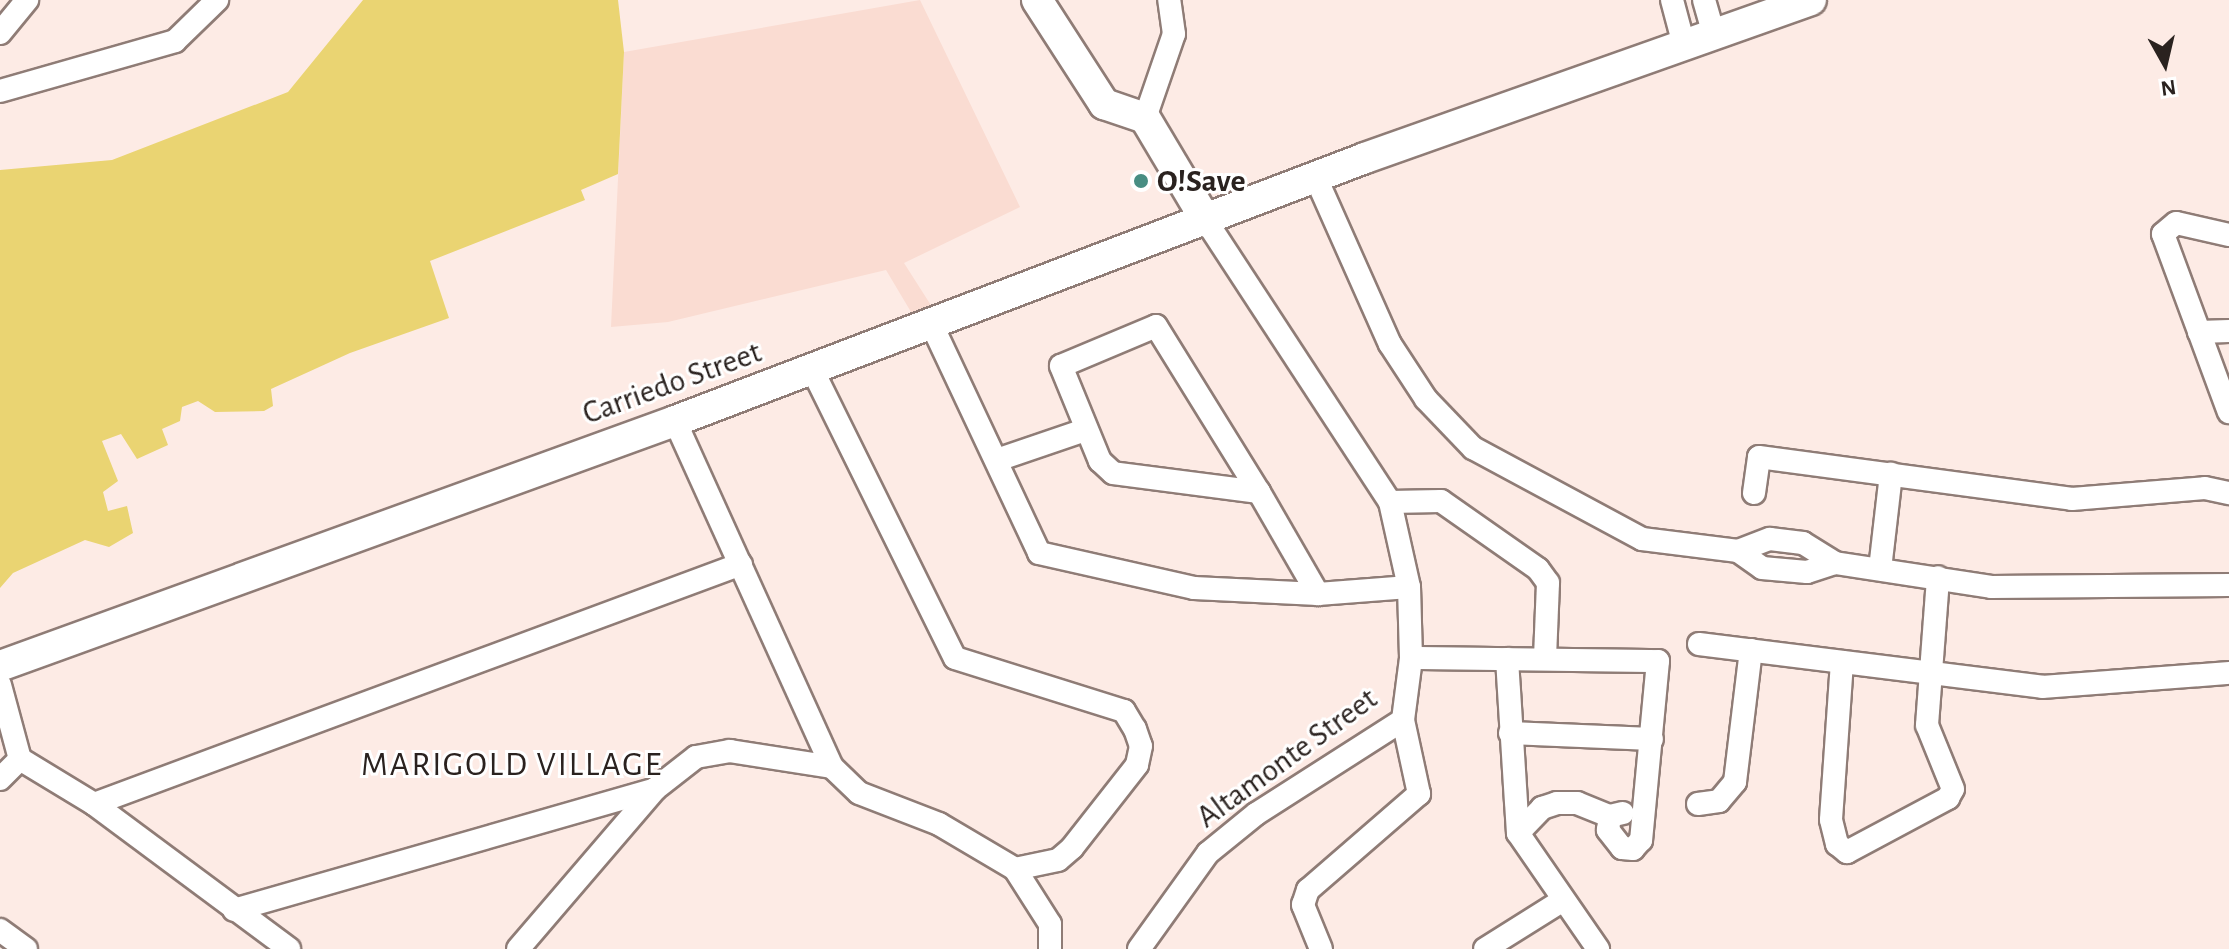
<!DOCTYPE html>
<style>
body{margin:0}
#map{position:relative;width:2229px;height:949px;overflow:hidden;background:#fdebe5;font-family:"Alegreya Sans",sans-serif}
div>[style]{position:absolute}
.built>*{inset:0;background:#fadcd2}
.green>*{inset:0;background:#ead472}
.roads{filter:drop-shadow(2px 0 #8f7c76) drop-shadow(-2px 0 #8f7c76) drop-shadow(0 2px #8f7c76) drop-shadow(0 -2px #8f7c76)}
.street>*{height:22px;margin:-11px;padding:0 11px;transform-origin:11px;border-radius:11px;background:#fff}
.secondary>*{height:30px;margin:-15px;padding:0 15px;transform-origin:15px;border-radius:15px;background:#fff}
.dots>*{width:22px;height:22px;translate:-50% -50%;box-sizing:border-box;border:4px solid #fff;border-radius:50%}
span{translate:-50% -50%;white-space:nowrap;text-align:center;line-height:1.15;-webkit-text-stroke:6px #fff;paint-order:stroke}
.poi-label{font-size:32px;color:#2a221f;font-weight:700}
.left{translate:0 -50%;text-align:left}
.street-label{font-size:32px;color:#2a221f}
.neighbourhood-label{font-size:34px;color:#2a221f;letter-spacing:2px}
.north{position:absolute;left:2125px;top:24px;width:80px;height:80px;-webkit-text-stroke:6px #fff;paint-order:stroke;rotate:172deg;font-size:22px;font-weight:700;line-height:32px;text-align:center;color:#2a221f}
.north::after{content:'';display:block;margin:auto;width:28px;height:36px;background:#2a221f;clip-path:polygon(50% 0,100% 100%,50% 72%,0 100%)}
</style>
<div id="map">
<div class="built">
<i style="clip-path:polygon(920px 0,1020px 207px,904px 263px,934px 310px,914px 317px,886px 270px,668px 322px,611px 327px,624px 52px)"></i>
</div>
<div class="green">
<i style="clip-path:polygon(363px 0,618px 0,624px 52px,618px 174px,581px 190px,585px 200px,430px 261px,449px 318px,350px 353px,271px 389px,273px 406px,264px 411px,215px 412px,198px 401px,182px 407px,180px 421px,162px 429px,168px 445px,137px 459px,121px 434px,102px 441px,118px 481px,103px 492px,108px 511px,127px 506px,133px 533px,109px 547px,85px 540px,13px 573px,0 588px,0 170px,112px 160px,288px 92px)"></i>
</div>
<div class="roads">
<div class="street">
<i style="left:1672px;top:0;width:47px;rotate:75.1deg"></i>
<i style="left:1704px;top:0;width:36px;rotate:74deg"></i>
<i style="left:0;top:33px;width:43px;rotate:-50.7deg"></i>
<i style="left:0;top:91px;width:182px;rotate:-15.9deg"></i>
<i style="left:175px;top:41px;width:59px;rotate:-44.3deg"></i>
<i style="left:1145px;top:118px;width:89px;rotate:-71deg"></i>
<i style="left:1174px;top:34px;width:34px;rotate:-98deg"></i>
<i style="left:1316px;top:178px;width:182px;rotate:66deg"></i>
<i style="left:1390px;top:344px;width:66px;rotate:56.8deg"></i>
<i style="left:1426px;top:399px;width:68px;rotate:46.2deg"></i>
<i style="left:1473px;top:448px;width:192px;rotate:28.3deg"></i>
<i style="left:1642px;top:539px;width:97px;rotate:7.1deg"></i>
<i style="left:1738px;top:551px;width:34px;rotate:-21deg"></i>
<i style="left:1770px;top:539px;width:33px;rotate:7deg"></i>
<i style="left:1803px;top:543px;width:38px;rotate:32deg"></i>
<i style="left:2229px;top:235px;width:54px;rotate:-167.2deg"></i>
<i style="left:2176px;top:223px;width:17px;rotate:140deg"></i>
<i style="left:2163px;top:234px;width:190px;rotate:69.7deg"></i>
<i style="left:931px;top:323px;width:254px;rotate:64.8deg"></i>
<i style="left:1039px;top:553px;width:159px;rotate:12.7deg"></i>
<i style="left:1194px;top:588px;width:124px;rotate:2.8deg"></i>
<i style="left:1318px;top:594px;width:91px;rotate:-4.4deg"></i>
<i style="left:2199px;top:332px;width:30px;rotate:-2deg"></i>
<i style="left:812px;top:369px;width:322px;rotate:63.7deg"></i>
<i style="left:955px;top:658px;width:177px;rotate:17.4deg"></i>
<i style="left:1124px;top:711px;width:21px;rotate:59deg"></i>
<i style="left:1135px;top:729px;width:18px;rotate:71deg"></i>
<i style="left:1141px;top:746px;width:19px;rotate:102deg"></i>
<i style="left:1137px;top:765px;width:105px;rotate:128.1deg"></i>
<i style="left:1072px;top:848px;width:18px;rotate:139deg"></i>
<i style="left:1058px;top:860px;width:44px;rotate:168.2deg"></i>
<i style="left:675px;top:421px;width:380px;rotate:65.6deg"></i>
<i style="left:832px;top:767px;width:37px;rotate:44deg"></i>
<i style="left:859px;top:793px;width:86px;rotate:21.2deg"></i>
<i style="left:939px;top:824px;width:88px;rotate:30.6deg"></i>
<i style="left:1015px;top:869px;width:65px;rotate:57.5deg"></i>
<i style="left:1050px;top:924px;width:25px;rotate:90deg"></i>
<i style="left:997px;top:460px;width:93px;rotate:-18.8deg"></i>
<i style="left:1259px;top:492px;width:147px;rotate:-172.6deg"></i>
<i style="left:1113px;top:473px;width:18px;rotate:-137deg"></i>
<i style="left:1100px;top:461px;width:103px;rotate:-112.3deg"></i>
<i style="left:1061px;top:366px;width:103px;rotate:-22.8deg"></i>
<i style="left:1156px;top:326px;width:195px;rotate:58.2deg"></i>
<i style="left:1259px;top:492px;width:118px;rotate:60deg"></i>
<i style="left:1754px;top:493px;width:36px;rotate:-82deg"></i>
<i style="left:1759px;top:457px;width:316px;rotate:7.6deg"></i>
<i style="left:2072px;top:499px;width:133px;rotate:-4.7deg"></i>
<i style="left:2205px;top:488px;width:25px;rotate:12deg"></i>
<i style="left:1390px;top:502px;width:51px;rotate:-1.1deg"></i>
<i style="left:1441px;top:501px;width:118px;rotate:35deg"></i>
<i style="left:1538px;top:569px;width:17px;rotate:54deg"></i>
<i style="left:1548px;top:583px;width:76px;rotate:92.3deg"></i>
<i style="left:1738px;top:551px;width:29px;rotate:35deg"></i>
<i style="left:1762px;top:568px;width:45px;rotate:5.1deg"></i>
<i style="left:1807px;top:572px;width:29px;rotate:-18deg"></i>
<i style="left:1835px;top:563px;width:158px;rotate:8.7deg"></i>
<i style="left:1991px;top:587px;width:238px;rotate:-0.5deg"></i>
<i style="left:1880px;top:569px;width:96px;rotate:-83.4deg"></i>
<i style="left:1699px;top:644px;width:346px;rotate:7.1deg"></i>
<i style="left:2042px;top:687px;width:188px;rotate:-4.3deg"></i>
<i style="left:1411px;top:658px;width:247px;rotate:0.7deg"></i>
<i style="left:1658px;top:661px;width:180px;rotate:95.4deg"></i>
<i style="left:1641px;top:840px;width:12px;rotate:132deg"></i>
<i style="left:1633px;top:849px;width:11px;rotate:-175deg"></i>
<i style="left:1622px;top:848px;width:23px;rotate:-128deg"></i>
<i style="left:1608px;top:830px;width:14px;rotate:-82deg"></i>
<i style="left:1507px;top:659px;width:174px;rotate:86.4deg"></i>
<i style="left:1518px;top:833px;width:141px;rotate:55.4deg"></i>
<i style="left:1842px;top:662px;width:158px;rotate:94deg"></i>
<i style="left:1831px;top:820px;width:25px;rotate:76deg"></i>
<i style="left:1837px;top:844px;width:13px;rotate:39deg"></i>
<i style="left:1847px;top:852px;width:115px;rotate:-28.1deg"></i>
<i style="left:1948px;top:798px;width:10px;rotate:-61deg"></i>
<i style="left:1953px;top:789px;width:69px;rotate:-112.1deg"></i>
<i style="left:1927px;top:725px;width:148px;rotate:-85.7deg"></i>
<i style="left:0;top:685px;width:77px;rotate:74.9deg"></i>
<i style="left:20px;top:759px;width:87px;rotate:31.3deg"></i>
<i style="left:94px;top:804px;width:243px;rotate:36.6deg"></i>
<i style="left:1510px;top:733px;width:142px;rotate:2.4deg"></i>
<i style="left:0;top:779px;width:28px;rotate:-45deg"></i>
<i style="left:94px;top:804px;width:690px;rotate:-20.35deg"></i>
<i style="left:1698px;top:804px;width:21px;rotate:-8deg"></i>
<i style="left:1719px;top:801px;width:25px;rotate:-50deg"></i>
<i style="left:1735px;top:782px;width:133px;rotate:-83.1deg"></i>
<i style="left:1518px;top:833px;width:35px;rotate:-46deg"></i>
<i style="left:1542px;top:808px;width:16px;rotate:-18deg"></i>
<i style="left:1557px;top:803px;width:20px"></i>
<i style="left:1577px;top:803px;width:35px;rotate:22deg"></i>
<i style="left:1610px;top:816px;width:13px;rotate:-13deg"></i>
<i style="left:234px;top:910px;width:438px;rotate:-16deg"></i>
<i style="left:0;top:930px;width:32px;rotate:36deg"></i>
<i style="left:518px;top:949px;width:211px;rotate:-49.4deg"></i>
<i style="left:655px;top:789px;width:52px;rotate:-38deg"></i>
<i style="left:696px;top:757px;width:35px;rotate:-10deg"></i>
<i style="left:730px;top:751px;width:103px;rotate:8.9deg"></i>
<i style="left:1139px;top:949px;width:118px;rotate:-54.3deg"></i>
<i style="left:1208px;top:853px;width:62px;rotate:-39.1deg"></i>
<i style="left:1256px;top:814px;width:174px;rotate:-32.6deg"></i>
<i style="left:1403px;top:720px;width:63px;rotate:-82.6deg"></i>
<i style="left:1411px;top:658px;width:71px;rotate:-91.6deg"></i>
<i style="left:1409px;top:587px;width:87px;rotate:-102.6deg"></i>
<i style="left:1390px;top:502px;width:334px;rotate:-123.2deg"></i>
<i style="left:1321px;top:949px;width:48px;rotate:-112.2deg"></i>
<i style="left:1303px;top:905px;width:16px;rotate:-72deg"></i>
<i style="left:1308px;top:890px;width:147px;rotate:-40.9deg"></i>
<i style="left:1419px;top:794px;width:76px;rotate:-102.2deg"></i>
<i style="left:1485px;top:949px;width:92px;rotate:-32.1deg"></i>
</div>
<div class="secondary">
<i style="left:1037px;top:0;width:124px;rotate:57.2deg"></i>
<i style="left:1104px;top:104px;width:43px;rotate:18.9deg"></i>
<i style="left:1145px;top:118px;width:121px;rotate:59.2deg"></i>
<i style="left:0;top:666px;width:718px;rotate:-19.95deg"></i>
<i style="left:675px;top:421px;width:738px;rotate:-20.86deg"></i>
<i style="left:1365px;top:158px;width:473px;rotate:-19.5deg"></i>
</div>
</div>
<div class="dots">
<i style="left:1141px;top:181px;background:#488d82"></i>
</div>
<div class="poi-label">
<span class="left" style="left:1157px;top:181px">O!Save</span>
</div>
<div class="street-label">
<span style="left:672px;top:383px;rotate:-20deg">Carriedo Street</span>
<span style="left:1287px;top:758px;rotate:-36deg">Altamonte Street</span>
</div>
<div class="neighbourhood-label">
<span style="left:512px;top:766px">MARIGOLD VILLAGE</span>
</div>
<div class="north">N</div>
</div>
